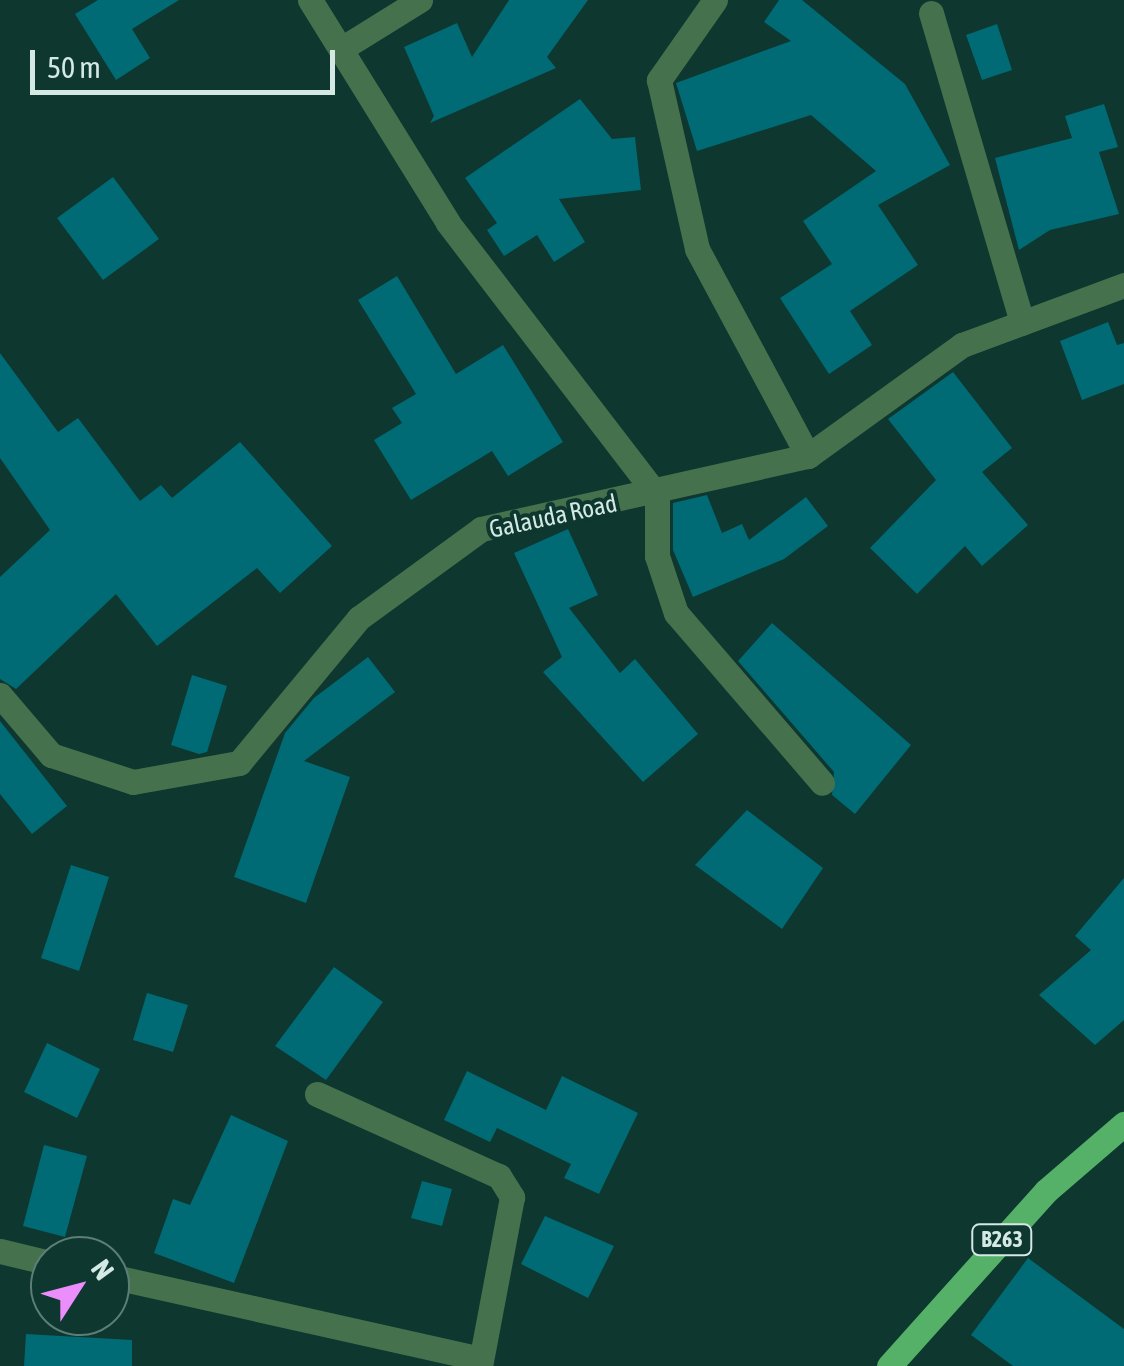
<!DOCTYPE html>
<style>
body{margin:0}
#map{position:relative;width:1124px;height:1366px;overflow:hidden;background:#0d372f;font-family:"Asap Condensed",sans-serif}
div>[style]{position:absolute}
.building>*{inset:0;background:#006a75}
.minor>*{height:25px;margin:-12.5px;padding:0 12.5px;transform-origin:12.5px;border-radius:12.5px;background:#46714d}
.major>*{height:25px;margin:-12.5px;padding:0 12.5px;transform-origin:12.5px;border-radius:12.5px;background:#54b167}
span{translate:-50% -50%;white-space:nowrap;text-align:center;line-height:1.15;-webkit-text-stroke:8px #0d372f;paint-order:stroke}
.shield-label span{padding:2px 8px;background:#0d372f;border:2px solid;border-radius:8px;-webkit-text-stroke-width:0}
.shield-label{font-size:22px;color:#d4e9e3;font-weight:700}
.street-label{font-size:25px;color:#d4e9e3}
.north{position:absolute;left:30px;top:1236px;width:100px;height:100px;box-sizing:border-box;background:#0d372f;border:2px solid #5d7e77;border-radius:50%;rotate:54deg;font-size:28px;font-weight:700;line-height:40px;text-align:center;color:#d4e9e3}
.north::after{content:'';display:block;margin:auto;width:35px;height:45px;background:#eb8dfb;clip-path:polygon(50% 0,100% 100%,50% 72%,0 100%)}
.scale{position:absolute;left:30px;top:50px;width:305px;height:45px;box-sizing:border-box;border:5px solid #d4e9e3;border-top:0;padding-left:12px;font-size:30px;line-height:35px;white-space:nowrap;color:#d4e9e3;-webkit-text-stroke:8px #0d372f;paint-order:stroke}
</style>
<div id="map">
<div class="building">
<i style="clip-path:polygon(98px 0,179px 0,132px 29px,150px 58px,116px 80px,75px 14px)"></i>
<i style="clip-path:polygon(509px 0,588px 0,547px 57px,556px 68px,430px 123px,434px 116px,404px 47px,457px 23px,472px 57px)"></i>
<i style="clip-path:polygon(779px 0,802px 0,905px 84px,950px 165px,878px 205px,918px 265px,850px 311px,872px 345px,829px 374px,780px 298px,832px 264px,803px 221px,876px 171px,811px 115px,697px 151px,676px 83px,791px 41px,764px 22px)"></i>
<i style="clip-path:polygon(997px 24px,1012px 70px,982px 80px,966px 35px)"></i>
<i style="clip-path:polygon(580px 99px,612px 139px,635px 137px,641px 190px,559px 199px,585px 242px,554px 262px,537px 235px,504px 256px,487px 230px,497px 223px,465px 178px)"></i>
<i style="clip-path:polygon(1104px 104px,1118px 147px,1099px 152px,1119px 214px,1050px 230px,1019px 250px,995px 158px,1072px 138px,1065px 116px)"></i>
<i style="clip-path:polygon(113px 177px,159px 239px,103px 280px,57px 218px)"></i>
<i style="clip-path:polygon(397px 276px,456px 374px,503px 345px,563px 442px,508px 476px,492px 451px,411px 500px,374px 440px,402px 423px,392px 408px,416px 394px,358px 300px)"></i>
<i style="clip-path:polygon(1108px 322px,1117px 345px,1124px 343px,1124px 384px,1082px 400px,1060px 341px)"></i>
<i style="clip-path:polygon(0 353px,58px 432px,78px 418px,140px 501px,161px 485px,172px 498px,240px 442px,332px 546px,280px 593px,257px 568px,157px 646px,116px 594px,16px 689px,0 679px,0 577px,50px 530px,0 458px)"></i>
<i style="clip-path:polygon(953px 372px,1012px 448px,982px 472px,1028px 525px,982px 566px,965px 546px,917px 594px,870px 548px,936px 480px,888px 419px)"></i>
<i style="clip-path:polygon(707px 495px,722px 533px,742px 524px,749px 540px,806px 497px,828px 526px,784px 559px,693px 597px,673px 550px,673px 503px)"></i>
<i style="clip-path:polygon(568px 529px,598px 595px,569px 608px,620px 673px,635px 659px,698px 734px,643px 782px,543px 672px,562px 657px,514px 553px)"></i>
<i style="clip-path:polygon(772px 623px,911px 745px,855px 814px,832px 795px,834px 772px,738px 661px)"></i>
<i style="clip-path:polygon(368px 657px,395px 692px,304px 761px,350px 777px,306px 903px,234px 877px,285px 733px,314px 698px)"></i>
<i style="clip-path:polygon(192px 675px,227px 686px,207px 752px,199px 754px,171px 745px)"></i>
<i style="clip-path:polygon(0 721px,67px 806px,32px 834px,0 794px)"></i>
<i style="clip-path:polygon(747px 810px,823px 868px,782px 929px,695px 865px)"></i>
<i style="clip-path:polygon(71px 865px,109px 877px,79px 971px,41px 958px)"></i>
<i style="clip-path:polygon(1124px 878px,1124px 1020px,1095px 1045px,1039px 995px,1091px 950px,1075px 936px)"></i>
<i style="clip-path:polygon(334px 967px,383px 1002px,326px 1080px,275px 1046px)"></i>
<i style="clip-path:polygon(147px 993px,188px 1005px,173px 1052px,133px 1040px)"></i>
<i style="clip-path:polygon(47px 1043px,100px 1069px,77px 1118px,24px 1092px)"></i>
<i style="clip-path:polygon(467px 1071px,546px 1110px,562px 1076px,638px 1113px,599px 1194px,564px 1178px,571px 1164px,497px 1128px,490px 1142px,444px 1120px)"></i>
<i style="clip-path:polygon(231px 1115px,288px 1141px,234px 1283px,154px 1253px,173px 1199px,190px 1205px)"></i>
<i style="clip-path:polygon(44px 1145px,87px 1156px,65px 1237px,23px 1226px)"></i>
<i style="clip-path:polygon(422px 1181px,452px 1189px,442px 1226px,411px 1218px)"></i>
<i style="clip-path:polygon(545px 1216px,614px 1246px,588px 1298px,521px 1264px)"></i>
<i style="clip-path:polygon(1028px 1258px,1124px 1329px,1124px 1366px,1013px 1366px,971px 1335px)"></i>
<i style="clip-path:polygon(26px 1334px,132px 1340px,132px 1366px,24px 1366px)"></i>
</div>
<div class="minor">
<i style="left:310px;top:0;width:262px;rotate:58.2deg"></i>
<i style="left:448px;top:223px;width:343px;rotate:52.5deg"></i>
<i style="left:657px;top:495px;width:61px;rotate:90deg"></i>
<i style="left:657px;top:556px;width:60px;rotate:71.6deg"></i>
<i style="left:676px;top:613px;width:224px;rotate:49.3deg"></i>
<i style="left:715px;top:0;width:98px;rotate:125deg"></i>
<i style="left:659px;top:80px;width:173px;rotate:77.3deg"></i>
<i style="left:697px;top:249px;width:235px;rotate:61.8deg"></i>
<i style="left:931px;top:13px;width:323px;rotate:73.6deg"></i>
<i style="left:341px;top:49px;width:93px;rotate:-31.8deg"></i>
<i style="left:0;top:695px;width:79px;rotate:49.6deg"></i>
<i style="left:51px;top:755px;width:86px;rotate:18.2deg"></i>
<i style="left:133px;top:782px;width:108px;rotate:-10.2deg"></i>
<i style="left:239px;top:763px;width:188px;rotate:-50.4deg"></i>
<i style="left:359px;top:618px;width:151px;rotate:-36.1deg"></i>
<i style="left:481px;top:529px;width:335px;rotate:-12.6deg"></i>
<i style="left:808px;top:456px;width:190px;rotate:-35.8deg"></i>
<i style="left:962px;top:345px;width:173px;rotate:-20.3deg"></i>
<i style="left:317px;top:1094px;width:200px;rotate:24.3deg"></i>
<i style="left:499px;top:1176px;width:25px;rotate:58deg"></i>
<i style="left:512px;top:1197px;width:172px;rotate:100.7deg"></i>
<i style="left:0;top:1251px;width:51px;rotate:13.5deg"></i>
<i style="left:110px;top:1276px;width:380px;rotate:12.6deg"></i>
</div>
<div class="major">
<i style="left:889px;top:1366px;width:235px;rotate:-48.1deg"></i>
<i style="left:1046px;top:1191px;width:103px;rotate:-40.7deg"></i>
</div>
<div class="shield-label">
<span style="left:1002px;top:1240px">B263</span>
</div>
<div class="street-label">
<span style="left:553px;top:516px;rotate:-12deg">Galauda Road</span>
</div>
<div class="north">N</div>
<div class="scale">50 m</div>
</div>
